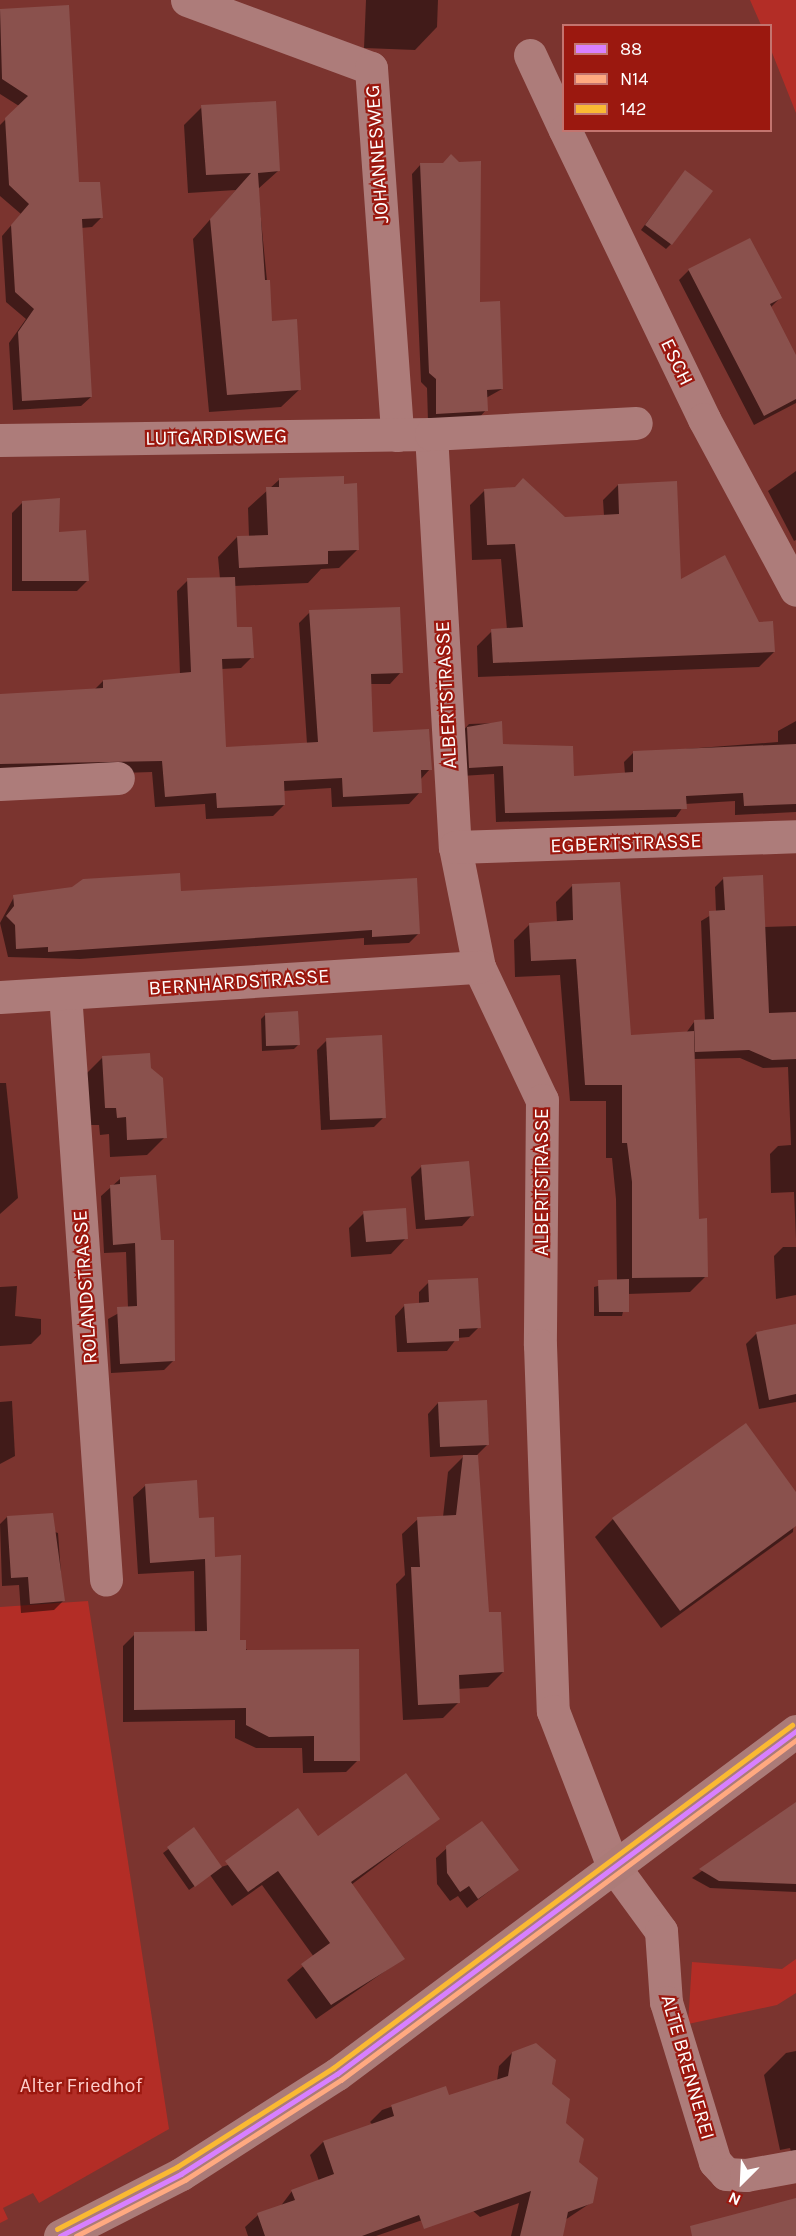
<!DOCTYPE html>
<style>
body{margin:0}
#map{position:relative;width:796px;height:2236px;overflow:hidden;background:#7b342f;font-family:Karla,sans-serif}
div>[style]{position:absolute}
.green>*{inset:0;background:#b32d26}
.shadow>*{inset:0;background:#0007}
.building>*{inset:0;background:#8a514d}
.minor>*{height:33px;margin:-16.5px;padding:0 16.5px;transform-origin:16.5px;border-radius:16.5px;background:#ad7c7a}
.major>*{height:33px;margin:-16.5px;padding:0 16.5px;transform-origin:16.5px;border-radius:16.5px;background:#ab7b78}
.bus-1>*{height:4.5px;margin:-2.25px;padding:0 2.25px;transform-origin:2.25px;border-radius:2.25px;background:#d880ff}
.bus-2>*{height:4.5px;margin:-2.25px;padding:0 2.25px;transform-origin:2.25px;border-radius:2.25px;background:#ffa980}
.bus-3>*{height:4.5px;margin:-2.25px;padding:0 2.25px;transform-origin:2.25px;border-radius:2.25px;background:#fab933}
span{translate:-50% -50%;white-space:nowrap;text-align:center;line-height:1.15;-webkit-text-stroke:4.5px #9b180f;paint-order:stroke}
.street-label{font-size:20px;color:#fff}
.park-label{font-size:20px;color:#fecdcb}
.legend{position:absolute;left:562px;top:24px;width:210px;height:108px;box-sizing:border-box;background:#9b180f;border:2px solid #c3746f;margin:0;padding:8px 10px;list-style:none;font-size:18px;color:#fff}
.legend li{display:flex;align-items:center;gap:12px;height:30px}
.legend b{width:30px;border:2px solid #c3746f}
.north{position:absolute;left:712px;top:2152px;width:60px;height:60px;-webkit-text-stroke:4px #9b180f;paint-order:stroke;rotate:204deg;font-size:16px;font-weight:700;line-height:24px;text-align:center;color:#fff}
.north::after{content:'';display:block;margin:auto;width:21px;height:27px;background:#fff;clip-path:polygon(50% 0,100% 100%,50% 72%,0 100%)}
</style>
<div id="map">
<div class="green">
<i style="clip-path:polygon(750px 0,796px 0,796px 113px,771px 50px,770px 26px,761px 25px)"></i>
<i style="clip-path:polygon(88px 1601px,169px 2129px,39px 2203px,33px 2193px,3px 2208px,8px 2219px,0 2223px,0 1607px)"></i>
<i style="clip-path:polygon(796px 1959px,796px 1993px,777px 2005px,688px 2024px,692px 1962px,782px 1969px)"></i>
</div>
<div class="shadow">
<i style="clip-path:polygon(366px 0,438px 0,437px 27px,415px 50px,364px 48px)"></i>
<i style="clip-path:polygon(67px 6px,78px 184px,101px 218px,92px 227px,81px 228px,91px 397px,81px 406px,13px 410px,9px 343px,26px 319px,6px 302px,2px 236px,21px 214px,0 196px,0 125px,19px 106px,0 94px,0 10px)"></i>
<i style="clip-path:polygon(202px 107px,278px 171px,258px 189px,271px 322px,300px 389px,281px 407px,209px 412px,193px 239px,236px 190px,188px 193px,184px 125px)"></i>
<i style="clip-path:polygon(421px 164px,479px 304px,502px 389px,486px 398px,486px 410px,477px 420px,428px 422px,427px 388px,421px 382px,412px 174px)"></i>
<i style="clip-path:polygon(681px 177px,671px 244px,666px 249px,641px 230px)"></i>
<i style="clip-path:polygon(689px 270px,780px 298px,770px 308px,796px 358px,796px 403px,754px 425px,679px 280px)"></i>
<i style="clip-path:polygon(796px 471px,796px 540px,794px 541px,768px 491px)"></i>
<i style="clip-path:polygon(280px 479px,358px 549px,339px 568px,321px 569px,308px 583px,234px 586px,236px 629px,252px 657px,241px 668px,221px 669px,225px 749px,307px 744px,299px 623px,310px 612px,401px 672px,390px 684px,370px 684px,372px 733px,430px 769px,420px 780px,420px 792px,409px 804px,332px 807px,331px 788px,283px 791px,284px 805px,273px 816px,206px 819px,205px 804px,155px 807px,152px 772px,0 777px,0 695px,94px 690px,103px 681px,180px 675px,177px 591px,188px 580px,220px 579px,218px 557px,237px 537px,249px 537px,248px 508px)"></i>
<i style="clip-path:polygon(618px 485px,680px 582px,774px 652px,759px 667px,478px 677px,477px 646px,492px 631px,507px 630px,501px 559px,472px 560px,470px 505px,485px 490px,565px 518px,604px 516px,603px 500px)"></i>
<i style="clip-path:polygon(23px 502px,57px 533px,87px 581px,77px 591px,12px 591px,12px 513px)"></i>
<i style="clip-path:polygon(796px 721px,796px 812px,735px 815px,735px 801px,685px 804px,676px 817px,496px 822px,494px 774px,461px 776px,460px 734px,469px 724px,500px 723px,501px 745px,572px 777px,625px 774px,624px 762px,633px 753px,778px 742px,778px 731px)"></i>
<i style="clip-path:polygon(724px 878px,764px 927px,796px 926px,796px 1239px,794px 1192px,771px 1193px,770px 1154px,778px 1146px,791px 1145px,788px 1067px,763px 1068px,740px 1058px,693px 1059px,698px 1220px,706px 1276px,690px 1292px,627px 1294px,622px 1316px,594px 1316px,594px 1287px,617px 1281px,616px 1199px,612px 1158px,606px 1158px,606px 1101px,570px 1101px,560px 975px,515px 977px,514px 940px,530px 924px,557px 923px,556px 902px,573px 885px,630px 1036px,686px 1033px,694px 1022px,705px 1021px,701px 921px,716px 912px,715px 887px)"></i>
<i style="clip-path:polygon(179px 893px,418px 934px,409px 943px,364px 945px,364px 938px,80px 959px,8px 957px,0 923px,14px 897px)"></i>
<i style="clip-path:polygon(266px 1014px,299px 1044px,294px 1049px,262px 1051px,261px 1019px)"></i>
<i style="clip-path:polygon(327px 1040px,384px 1117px,374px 1127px,321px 1130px,317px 1050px)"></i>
<i style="clip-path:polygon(103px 1057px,150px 1068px,165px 1137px,147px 1155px,110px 1157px,109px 1134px,100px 1135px,99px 1125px,88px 1125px,85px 1075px)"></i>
<i style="clip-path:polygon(0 1083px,6px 1083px,18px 1198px,0 1214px)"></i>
<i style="clip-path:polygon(422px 1166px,472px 1215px,462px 1226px,416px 1229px,411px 1177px)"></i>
<i style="clip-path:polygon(120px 1179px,160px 1242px,174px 1360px,164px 1370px,111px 1373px,108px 1319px,128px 1308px,126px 1252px,104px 1253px,101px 1196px)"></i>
<i style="clip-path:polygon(364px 1213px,406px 1238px,391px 1254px,351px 1257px,349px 1228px)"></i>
<i style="clip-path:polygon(783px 1247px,796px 1247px,796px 1295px,776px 1299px,774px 1256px)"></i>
<i style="clip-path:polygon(429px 1282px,479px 1327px,469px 1337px,457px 1338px,447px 1351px,397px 1352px,395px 1316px,405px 1305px,419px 1304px,419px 1292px)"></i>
<i style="clip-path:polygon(17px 1286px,15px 1316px,41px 1319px,41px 1334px,31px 1344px,0 1346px,0 1287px)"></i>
<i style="clip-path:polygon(796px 1325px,796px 1402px,759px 1409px,746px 1344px,756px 1334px)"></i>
<i style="clip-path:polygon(12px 1401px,15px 1456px,0 1464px,0 1402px)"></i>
<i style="clip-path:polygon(438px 1403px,488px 1444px,477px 1455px,487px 1614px,503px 1672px,488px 1687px,458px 1689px,459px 1702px,443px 1718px,403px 1720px,396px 1584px,405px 1575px,402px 1534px,418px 1519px,443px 1517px,448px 1472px,465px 1455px,430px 1457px,428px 1414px)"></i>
<i style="clip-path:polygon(146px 1485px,198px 1520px,239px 1642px,358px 1760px,346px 1772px,303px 1773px,302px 1748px,256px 1748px,235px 1738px,235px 1720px,123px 1722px,123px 1646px,135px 1634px,195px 1633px,194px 1571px,138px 1574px,133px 1497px)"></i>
<i style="clip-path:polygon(796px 1494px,793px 1532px,661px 1628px,595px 1537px,613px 1519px)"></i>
<i style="clip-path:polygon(7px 1517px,58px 1533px,63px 1601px,54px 1610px,21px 1613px,19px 1585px,2px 1586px,0 1524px)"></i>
<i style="clip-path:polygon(796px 1804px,796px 1892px,710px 1888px,692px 1878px)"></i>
<i style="clip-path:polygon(438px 1819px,351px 1885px,404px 1958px,316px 2019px,287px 1980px,314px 1957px,262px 1885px,232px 1906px,210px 1875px,189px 1890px,163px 1853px,194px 1830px,221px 1867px,317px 1838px)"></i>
<i style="clip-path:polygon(447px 1848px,517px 1870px,467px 1908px,458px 1896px,450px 1901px,437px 1884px,436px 1858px)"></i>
<i style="clip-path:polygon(796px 2051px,796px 2155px,792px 2156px,790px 2148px,780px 2150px,764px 2075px,786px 2053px)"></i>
<i style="clip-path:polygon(512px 2053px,550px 2084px,592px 2202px,565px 2220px,561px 2236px,511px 2236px,519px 2203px,480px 2217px,439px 2182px,434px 2216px,376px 2236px,248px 2236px,245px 2227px,258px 2215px,280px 2207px,292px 2191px,319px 2181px,310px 2155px,323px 2142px,373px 2125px,370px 2122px,382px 2110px,445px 2088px,448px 2097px,497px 2081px,499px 2066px)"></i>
</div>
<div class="building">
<i style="clip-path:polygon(69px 5px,79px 182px,100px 182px,103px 218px,82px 219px,92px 397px,22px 401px,18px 332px,34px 309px,15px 292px,11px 225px,29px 204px,9px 185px,5px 118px,28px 96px,2px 79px,0 9px)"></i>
<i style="clip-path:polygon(276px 101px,280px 171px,258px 173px,265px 280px,270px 280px,272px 321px,297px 319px,301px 390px,227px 395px,210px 219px,251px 173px,206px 175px,201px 105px)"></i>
<i style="clip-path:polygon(451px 154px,459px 162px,481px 161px,480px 302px,500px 301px,503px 389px,487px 390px,488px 411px,436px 414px,436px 379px,429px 373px,420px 163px,443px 163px)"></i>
<i style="clip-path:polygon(685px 170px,713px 191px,672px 245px,645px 225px)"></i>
<i style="clip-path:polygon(750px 238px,782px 298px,770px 304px,796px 355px,796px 399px,764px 416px,688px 269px)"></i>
<i style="clip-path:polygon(344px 476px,344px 484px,357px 483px,359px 550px,328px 551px,328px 564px,239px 568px,237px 536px,268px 535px,266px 487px,279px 487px,279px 478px)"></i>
<i style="clip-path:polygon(523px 478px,565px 517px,619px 514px,618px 484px,677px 481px,681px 579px,725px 555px,759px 622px,773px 621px,775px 652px,493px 663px,491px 629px,523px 627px,515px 544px,487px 545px,484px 489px,515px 487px)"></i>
<i style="clip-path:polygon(60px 498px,59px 532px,86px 530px,89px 581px,22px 581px,22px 501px)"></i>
<i style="clip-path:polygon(235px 577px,237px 627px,252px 627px,254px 658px,222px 659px,226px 747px,318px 742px,309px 610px,400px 607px,403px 673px,371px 674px,373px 732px,429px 729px,432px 770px,421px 770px,422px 793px,343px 797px,342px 778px,284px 781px,285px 805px,217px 808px,216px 793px,165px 797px,162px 761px,0 764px,0 694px,103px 688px,103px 680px,191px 672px,187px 578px)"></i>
<i style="clip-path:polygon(502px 721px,503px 744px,573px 746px,574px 776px,633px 772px,633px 751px,796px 744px,796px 804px,744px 806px,743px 793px,686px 796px,687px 809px,505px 813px,503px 766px,469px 768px,467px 727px)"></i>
<i style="clip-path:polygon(180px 873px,181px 891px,417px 878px,420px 934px,372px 937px,372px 930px,48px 952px,48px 947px,16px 949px,15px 925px,6px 916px,14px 906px,13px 895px,72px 887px,83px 879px)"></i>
<i style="clip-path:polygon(763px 875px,769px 1013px,796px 1012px,796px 1059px,772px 1060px,749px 1050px,695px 1052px,694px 1020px,714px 1019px,709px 911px,725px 910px,723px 877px)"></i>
<i style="clip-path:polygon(620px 882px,631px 1035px,694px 1031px,699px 1219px,707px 1218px,708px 1277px,632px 1278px,632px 1182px,627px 1143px,622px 1143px,622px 1085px,585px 1085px,576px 959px,531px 961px,529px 923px,573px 920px,572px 884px)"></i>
<i style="clip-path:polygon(298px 1011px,300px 1045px,266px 1046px,265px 1013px)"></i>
<i style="clip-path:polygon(382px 1035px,386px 1118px,330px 1120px,326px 1038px)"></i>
<i style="clip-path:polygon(150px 1053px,151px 1068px,163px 1078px,167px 1138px,127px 1140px,126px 1117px,117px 1118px,116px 1108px,105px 1108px,102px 1056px)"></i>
<i style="clip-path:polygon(469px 1161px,474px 1216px,425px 1220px,421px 1165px)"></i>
<i style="clip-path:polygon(156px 1175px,161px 1240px,174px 1240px,175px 1361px,120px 1364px,117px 1307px,137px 1306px,135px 1243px,113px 1245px,110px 1185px,120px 1184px,120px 1177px)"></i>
<i style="clip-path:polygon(406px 1208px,408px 1239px,366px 1242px,363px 1211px)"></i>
<i style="clip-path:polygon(478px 1278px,481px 1328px,459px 1329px,459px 1341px,407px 1343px,404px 1304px,429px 1302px,428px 1280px)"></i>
<i style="clip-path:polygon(629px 1279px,629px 1312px,599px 1312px,598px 1280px)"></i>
<i style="clip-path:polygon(796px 1324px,796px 1394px,769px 1400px,756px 1332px)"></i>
<i style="clip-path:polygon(487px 1400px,489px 1445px,440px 1447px,438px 1402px)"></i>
<i style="clip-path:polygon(746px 1423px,796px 1492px,796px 1526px,680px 1611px,612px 1518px)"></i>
<i style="clip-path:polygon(463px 1455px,478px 1455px,489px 1612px,501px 1612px,504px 1672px,459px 1675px,460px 1703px,418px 1705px,411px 1567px,420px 1567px,417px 1517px,456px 1515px)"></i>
<i style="clip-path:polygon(197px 1480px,199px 1518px,214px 1517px,215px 1557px,241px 1555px,240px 1640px,246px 1640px,246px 1650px,359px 1649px,360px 1761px,314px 1761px,314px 1736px,269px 1737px,246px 1725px,246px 1708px,134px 1710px,134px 1632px,207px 1631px,205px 1559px,150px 1563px,145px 1484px)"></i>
<i style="clip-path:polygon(53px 1513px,65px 1601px,30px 1604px,28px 1577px,11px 1578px,7px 1516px)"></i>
<i style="clip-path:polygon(406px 1773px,440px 1819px,351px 1882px,405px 1959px,331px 2005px,301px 1964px,330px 1943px,278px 1871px,248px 1892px,225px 1861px,298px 1808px,318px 1836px)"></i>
<i style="clip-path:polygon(796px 1802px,796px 1884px,719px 1881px,699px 1869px)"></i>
<i style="clip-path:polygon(482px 1821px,519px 1870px,478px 1899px,469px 1886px,460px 1892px,447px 1873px,446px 1846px)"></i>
<i style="clip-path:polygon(194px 1827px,222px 1867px,195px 1887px,167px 1847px)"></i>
<i style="clip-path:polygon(536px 2043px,556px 2060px,552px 2084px,570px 2099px,566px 2123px,584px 2139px,579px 2162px,598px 2178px,593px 2203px,568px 2212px,563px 2236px,520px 2236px,531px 2191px,424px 2229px,419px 2215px,362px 2236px,265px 2236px,257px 2213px,295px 2200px,291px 2190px,334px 2174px,323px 2141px,394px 2116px,391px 2105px,446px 2086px,449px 2095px,508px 2076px,512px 2052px)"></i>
<i style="clip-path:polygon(796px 2198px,796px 2236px,692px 2236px,690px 2226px)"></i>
</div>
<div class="minor">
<i style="left:187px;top:0;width:196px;rotate:20.3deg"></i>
<i style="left:371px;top:68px;width:368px;rotate:85.9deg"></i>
<i style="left:530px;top:55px;width:81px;rotate:65deg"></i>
<i style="left:565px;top:130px;width:321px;rotate:64.3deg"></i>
<i style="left:704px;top:419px;width:194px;rotate:61.7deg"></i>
<i style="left:431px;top:434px;width:414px;rotate:86.7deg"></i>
<i style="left:455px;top:847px;width:122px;rotate:78.7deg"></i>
<i style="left:479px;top:967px;width:147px;rotate:64.7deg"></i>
<i style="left:542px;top:1100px;width:245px;rotate:90.5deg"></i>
<i style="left:540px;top:1345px;width:366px;rotate:88deg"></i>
<i style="left:553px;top:1711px;width:164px;rotate:68.9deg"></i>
<i style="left:612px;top:1864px;width:83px;rotate:53.8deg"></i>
<i style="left:661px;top:1931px;width:71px;rotate:86deg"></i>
<i style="left:666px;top:2002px;width:167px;rotate:73deg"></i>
<i style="left:715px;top:2162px;width:16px;rotate:47deg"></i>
<i style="left:726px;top:2174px;width:20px;rotate:3deg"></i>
<i style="left:746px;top:2175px;width:51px;rotate:-10.2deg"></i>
<i style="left:0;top:440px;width:431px;rotate:-0.8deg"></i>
<i style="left:431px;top:434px;width:205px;rotate:-3.1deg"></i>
<i style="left:0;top:784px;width:118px;rotate:-2.9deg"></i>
<i style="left:455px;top:847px;width:341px;rotate:-1.8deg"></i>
<i style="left:65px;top:993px;width:588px;rotate:86deg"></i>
<i style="left:0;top:997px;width:480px;rotate:-3.6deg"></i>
</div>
<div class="major">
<i style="left:60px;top:2236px;width:136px;rotate:-27.1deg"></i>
<i style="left:181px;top:2174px;width:185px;rotate:-32.7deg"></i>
<i style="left:337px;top:2074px;width:573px;rotate:-36.77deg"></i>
</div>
<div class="bus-1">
<i style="left:60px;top:2236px;width:136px;rotate:-27.1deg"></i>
<i style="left:181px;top:2174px;width:185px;rotate:-32.7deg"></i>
<i style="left:337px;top:2074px;width:573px;rotate:-36.77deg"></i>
</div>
<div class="bus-2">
<i style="left:76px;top:2236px;width:123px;rotate:-27.2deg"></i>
<i style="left:185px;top:2180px;width:185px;rotate:-32.7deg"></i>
<i style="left:341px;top:2080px;width:568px;rotate:-36.77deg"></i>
</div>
<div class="bus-3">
<i style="left:57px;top:2229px;width:135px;rotate:-27.3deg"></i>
<i style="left:177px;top:2167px;width:185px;rotate:-32.4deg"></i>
<i style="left:333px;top:2068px;width:573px;rotate:-36.77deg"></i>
</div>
<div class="street-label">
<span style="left:377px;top:154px;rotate:-94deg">JOHANNESWEG</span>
<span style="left:677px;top:362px;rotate:64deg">ESCH</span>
<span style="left:216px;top:437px;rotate:-1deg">LUTGARDISWEG</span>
<span style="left:446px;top:695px;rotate:-93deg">ALBERTSTRASSE</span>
<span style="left:626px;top:843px;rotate:-2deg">EGBERTSTRASSE</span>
<span style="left:239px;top:982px;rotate:-4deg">BERNHARDSTRASSE</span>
<span style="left:541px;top:1182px;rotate:-90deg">ALBERTSTRASSE</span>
<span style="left:85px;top:1287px;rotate:-94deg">ROLANDSTRASSE</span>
<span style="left:688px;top:2067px;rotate:74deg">ALTE BRENNEREI</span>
</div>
<div class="park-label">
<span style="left:81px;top:2085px">Alter Friedhof</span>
</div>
<ul class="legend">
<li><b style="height:8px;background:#d880ff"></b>88</li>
<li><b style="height:8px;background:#ffa980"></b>N14</li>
<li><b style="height:8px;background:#fab933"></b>142</li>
</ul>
<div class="north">N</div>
</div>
